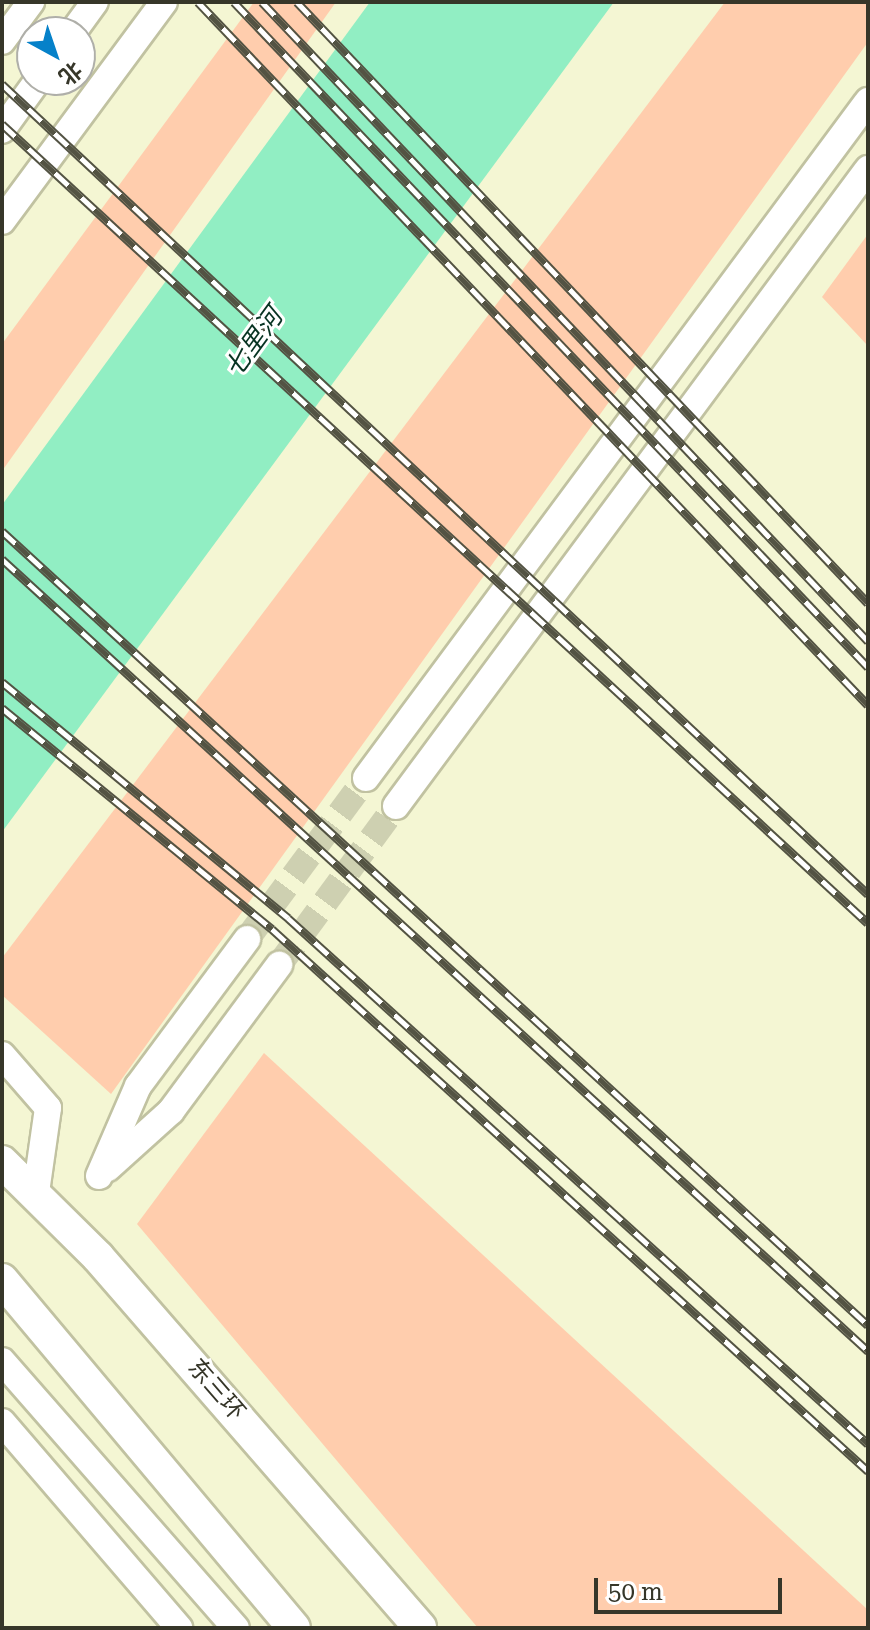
<!DOCTYPE html>
<meta charset="utf-8">
<style>
body{margin:0}
#map{position:relative;width:870px;height:1630px;overflow:hidden;background:#f4f6d3;font-family:"Roboto Serif","Noto Sans SC",serif}
div>[style]{position:absolute}
.green>*{inset:0;background:#ffcdad}
.water>*{inset:0;background:#91eec3}
.minor-tunnel>*{height:26px;margin-top:-13px;transform-origin:0;background:repeating-linear-gradient(90deg,#ced0b1 0 26px,transparent 0 39px)}
.roads{filter:drop-shadow(2px 0 #c1c2a1) drop-shadow(-2px 0 #c1c2a1) drop-shadow(0 2px #c1c2a1) drop-shadow(0 -2px #c1c2a1)}
.minor>*{height:26px;margin:-13px;padding:0 13px;transform-origin:13px;border-radius:13px;background:#fff}
.major>*{height:32px;margin:-16px;padding:0 16px;transform-origin:16px;border-radius:16px;background:#fff}
.rail>*{height:9px;margin-top:-4.5px;transform-origin:0;background:repeating-linear-gradient(90deg,#fff 0 18px,#535343 0 36px);box-sizing:border-box;border-block:2px solid #535343}
span{translate:-50% -50%;white-space:nowrap;text-align:center;line-height:1.15;-webkit-text-stroke:6px #fff;paint-order:stroke}
.street-label{font-size:24px;color:#363629}
.water-label{font-size:26px;color:#073322;font-style:italic}
.frame{position:absolute;inset:0;border:4px solid #363629;pointer-events:none}
.north{position:absolute;left:16px;top:16px;width:80px;height:80px;box-sizing:border-box;background:#fff;border:2px solid #afafa9;border-radius:50%;rotate:140deg;font-size:22px;font-weight:700;line-height:32px;text-align:center;color:#363629}
.north::after{content:'';display:block;margin:auto;width:28px;height:36px;background:#0681c9;clip-path:polygon(50% 0,100% 100%,50% 72%,0 100%)}
.scale{position:absolute;left:594px;top:1578px;width:188px;height:36px;box-sizing:border-box;border:4px solid #363629;border-top:0;padding-left:10px;font-size:24px;line-height:28px;white-space:nowrap;color:#363629;-webkit-text-stroke:6px #fff;paint-order:stroke}
</style>
<div id="map">
<div class="green">
<i style="clip-path:polygon(254px 2px,336px 2px,2px 471px,2px 344px)"></i>
<i style="clip-path:polygon(725px 2px,868px 2px,868px 42px,111px 1094px,2px 995px,2px 958px)"></i>
<i style="clip-path:polygon(868px 234px,868px 346px,822px 297px)"></i>
<i style="clip-path:polygon(264px 1053px,868px 1610px,868px 1628px,478px 1628px,137px 1224px)"></i>
</div>
<div class="water">
<i style="clip-path:polygon(370px 2px,614px 2px,2px 832px,2px 505px)"></i>
</div>
<div class="minor-tunnel">
<i style="left:247px;top:939px;width:200px;rotate:-53.5deg"></i>
<i style="left:279px;top:965px;width:197px;rotate:-53.7deg"></i>
</div>
<div class="roads">
<div class="minor">
<i style="left:73px;top:32px;width:37px;rotate:-54deg"></i>
<i style="left:2px;top:41px;width:49px;rotate:-53.4deg"></i>
<i style="left:2px;top:130px;width:62px;rotate:-54.2deg"></i>
<i style="left:2px;top:221px;width:272px;rotate:-53.5deg"></i>
<i style="left:366px;top:778px;width:843px;rotate:-53.44deg"></i>
<i style="left:396px;top:806px;width:793px;rotate:-53.46deg"></i>
<i style="left:2px;top:1055px;width:70px;rotate:49deg"></i>
<i style="left:48px;top:1108px;width:85px;rotate:98.1deg"></i>
<i style="left:108px;top:1168px;width:85px;rotate:-42.1deg"></i>
<i style="left:171px;top:1111px;width:182px;rotate:-53.5deg"></i>
<i style="left:99px;top:1176px;width:98px;rotate:-66.6deg"></i>
<i style="left:138px;top:1086px;width:183px;rotate:-53.4deg"></i>
<i style="left:2px;top:1361px;width:355px;rotate:48.8deg"></i>
<i style="left:2px;top:1422px;width:272px;rotate:49.3deg"></i>
</div>
<div class="major">
<i style="left:2px;top:1162px;width:135px;rotate:44.7deg"></i>
<i style="left:98px;top:1257px;width:491px;rotate:49deg"></i>
<i style="left:2px;top:1280px;width:454px;rotate:50deg"></i>
</div>
</div>
<div class="rail">
<i style="left:198px;top:2px;width:971px;rotate:46.38deg"></i>
<i style="left:234px;top:2px;width:919px;rotate:46.37deg"></i>
<i style="left:262px;top:2px;width:881px;rotate:46.52deg"></i>
<i style="left:297px;top:2px;width:829px;rotate:46.47deg"></i>
<i style="left:2px;top:84px;width:1186px;rotate:43.09deg"></i>
<i style="left:2px;top:124px;width:1178px;rotate:42.7deg"></i>
<i style="left:2px;top:531px;width:1175px;rotate:42.52deg"></i>
<i style="left:2px;top:559px;width:1174px;rotate:42.44deg"></i>
<i style="left:2px;top:682px;width:371px;rotate:39.5deg"></i>
<i style="left:288px;top:918px;width:783px;rotate:42.2deg"></i>
<i style="left:2px;top:708px;width:349px;rotate:39.3deg"></i>
<i style="left:272px;top:929px;width:806px;rotate:42.28deg"></i>
</div>
<div class="street-label">
<span style="left:216px;top:1390px;rotate:49deg">东三环</span>
</div>
<div class="water-label">
<span style="left:254px;top:343px;rotate:-54deg">七里河</span>
</div>
<div class="frame"></div>
<div class="north">北</div>
<div class="scale">50 m</div>
</div>
